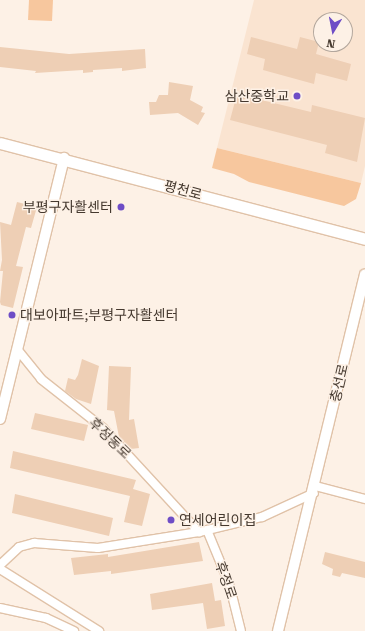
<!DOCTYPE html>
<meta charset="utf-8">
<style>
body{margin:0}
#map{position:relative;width:365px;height:631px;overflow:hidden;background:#fdf1e6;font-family:"Roboto Serif","Noto Sans KR",serif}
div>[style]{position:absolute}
.built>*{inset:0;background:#fae4d1}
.green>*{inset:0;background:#f7c79e}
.building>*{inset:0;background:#eecfb5}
.roads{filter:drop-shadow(1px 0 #e0c2a8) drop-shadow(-1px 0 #e0c2a8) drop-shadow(0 1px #e0c2a8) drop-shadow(0 -1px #e0c2a8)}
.minor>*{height:8px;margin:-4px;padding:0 4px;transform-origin:4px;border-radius:4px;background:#fff}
.tertiary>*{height:10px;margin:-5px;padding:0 5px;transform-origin:5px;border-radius:5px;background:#fff}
.secondary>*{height:11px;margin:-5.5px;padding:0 5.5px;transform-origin:5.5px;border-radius:5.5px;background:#fff}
.dots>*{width:11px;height:11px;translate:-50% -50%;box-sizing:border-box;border:2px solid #fdf1e6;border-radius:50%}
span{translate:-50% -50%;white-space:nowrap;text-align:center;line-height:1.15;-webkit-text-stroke:3px #fdf1e6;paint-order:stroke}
.poi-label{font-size:14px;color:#45392f}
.right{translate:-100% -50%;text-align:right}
.left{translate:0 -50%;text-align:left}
.street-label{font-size:14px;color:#45392f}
.north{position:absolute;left:313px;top:12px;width:40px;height:40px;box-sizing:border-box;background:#fdf1e6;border:1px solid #b3a79d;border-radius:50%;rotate:190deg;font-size:11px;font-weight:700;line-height:16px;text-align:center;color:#45392f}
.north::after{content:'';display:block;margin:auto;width:14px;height:18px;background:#6e4dc6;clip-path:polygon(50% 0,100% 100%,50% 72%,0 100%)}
</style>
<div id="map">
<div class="built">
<i style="clip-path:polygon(evenodd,254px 0,365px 0,365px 166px,361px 183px,217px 148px,254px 0,321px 20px,345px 20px,345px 44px,321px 44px,321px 20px)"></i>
</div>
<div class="green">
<i style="clip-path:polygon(29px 0,53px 0,52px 21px,28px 20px)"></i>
<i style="clip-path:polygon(217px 148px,361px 183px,356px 199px,344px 206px,249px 182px,234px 174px,212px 168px)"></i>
</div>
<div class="building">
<i style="clip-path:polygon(251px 37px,297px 49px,300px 37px,319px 42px,316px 54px,351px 64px,347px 81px,316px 73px,314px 84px,263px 70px,265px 59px,247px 54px)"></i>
<i style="clip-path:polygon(0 47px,69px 54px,145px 49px,146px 68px,122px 71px,122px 68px,93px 70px,93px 72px,83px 73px,83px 70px,35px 73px,36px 71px,0 67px)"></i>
<i style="clip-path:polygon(169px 82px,193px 86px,190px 100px,203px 107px,201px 112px,205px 113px,198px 125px,178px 113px,150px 115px,149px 102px,156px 102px,159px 95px,168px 95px)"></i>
<i style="clip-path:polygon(237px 94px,311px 112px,312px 105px,365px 118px,357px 162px,325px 153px,327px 145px,230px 120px)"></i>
<i style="clip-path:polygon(17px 202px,37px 207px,31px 228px,26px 227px,16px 266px,23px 267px,13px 308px,1px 305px,0 302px,3px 271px,0 271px,2px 260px,0 222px,11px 225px)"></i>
<i style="clip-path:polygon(82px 359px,99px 366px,91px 404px,76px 399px,65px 391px,68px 378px,75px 380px,78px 375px)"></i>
<i style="clip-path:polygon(109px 366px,131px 367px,129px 420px,134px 419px,139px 448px,131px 449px,119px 437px,114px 411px,107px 410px)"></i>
<i style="clip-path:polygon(35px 413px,88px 425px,84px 441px,31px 429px)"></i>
<i style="clip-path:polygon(13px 451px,136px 480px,133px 489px,150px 494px,142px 526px,124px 522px,130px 496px,10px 468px)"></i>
<i style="clip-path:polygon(15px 494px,113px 518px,109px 536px,12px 513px)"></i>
<i style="clip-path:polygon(199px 542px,203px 561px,111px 574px,111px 571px,74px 575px,71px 558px,108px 554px,108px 557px)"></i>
<i style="clip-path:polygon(325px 552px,365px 562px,365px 578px,342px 573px,340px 577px,332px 575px,333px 569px,322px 564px)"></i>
<i style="clip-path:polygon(212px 583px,215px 601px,221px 600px,225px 626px,207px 629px,203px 603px,152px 610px,150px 594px)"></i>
</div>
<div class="roads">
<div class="minor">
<i style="left:17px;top:349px;width:38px;rotate:51deg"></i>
<i style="left:41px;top:379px;width:79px;rotate:38.3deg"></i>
<i style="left:103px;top:428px;width:142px;rotate:47.3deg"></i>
<i style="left:315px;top:486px;width:52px;rotate:14.6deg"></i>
<i style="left:207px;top:530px;width:57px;rotate:67.5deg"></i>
<i style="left:229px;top:583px;width:49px;rotate:76deg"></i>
<i style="left:0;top:565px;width:26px;rotate:-43deg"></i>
<i style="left:19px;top:547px;width:16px;rotate:-15deg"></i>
<i style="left:34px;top:543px;width:64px;rotate:4.5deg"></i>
<i style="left:98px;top:548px;width:102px;rotate:-9deg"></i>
<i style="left:199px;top:532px;width:65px;rotate:-13.4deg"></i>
<i style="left:262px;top:517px;width:57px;rotate:-24.8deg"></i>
<i style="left:0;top:569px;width:117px;rotate:32.1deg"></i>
<i style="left:0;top:608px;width:47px;rotate:12.3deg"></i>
<i style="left:46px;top:618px;width:31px;rotate:25deg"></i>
</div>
<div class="tertiary">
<i style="left:0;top:419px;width:269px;rotate:-76.2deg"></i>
<i style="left:278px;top:631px;width:367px;rotate:-76.3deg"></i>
</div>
<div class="secondary">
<i style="left:0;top:143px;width:377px;rotate:14.7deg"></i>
</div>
</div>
<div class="dots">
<i style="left:297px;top:96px;background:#6e4dc6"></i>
<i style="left:121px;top:207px;background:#6e4dc6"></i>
<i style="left:12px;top:315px;background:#6e4dc6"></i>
<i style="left:171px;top:520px;background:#6e4dc6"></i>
</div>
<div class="poi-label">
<span class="right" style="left:289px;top:96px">삼산중학교</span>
<span class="right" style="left:113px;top:207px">부평구자활센터</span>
<span class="left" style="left:20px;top:315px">대보아파트;부평구자활센터</span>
<span class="left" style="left:179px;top:520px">연세어린이집</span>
</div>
<div class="street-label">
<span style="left:183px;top:190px;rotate:15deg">평천로</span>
<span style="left:339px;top:383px;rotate:-77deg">충선로</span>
<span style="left:110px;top:438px;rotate:44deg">후정동로</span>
<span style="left:226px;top:580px;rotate:71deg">후정로</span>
</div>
<div class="north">N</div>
</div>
